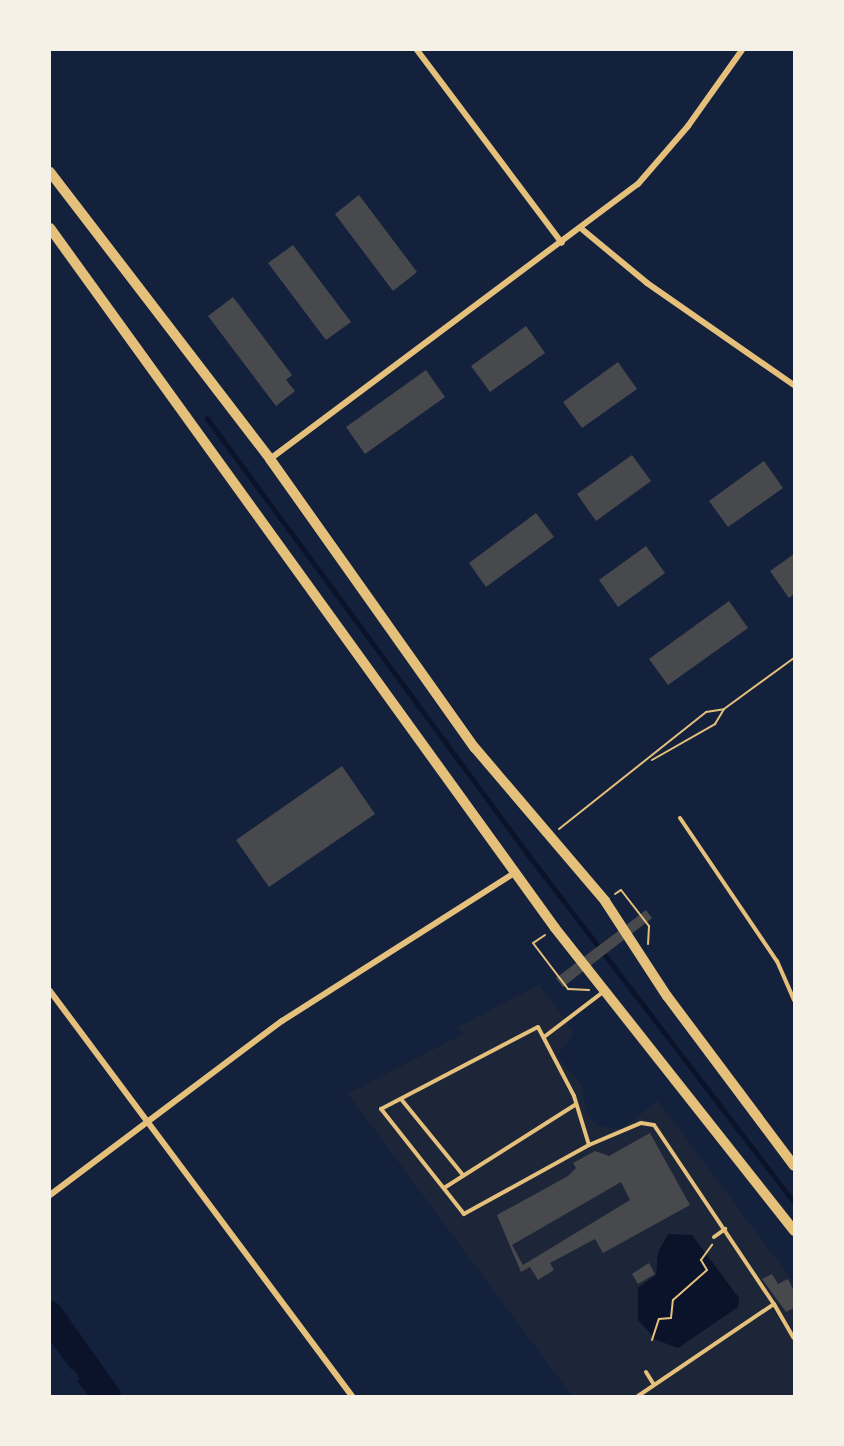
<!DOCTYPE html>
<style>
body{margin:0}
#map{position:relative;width:844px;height:1446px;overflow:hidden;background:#14213d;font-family:Bitter,serif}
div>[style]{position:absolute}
.green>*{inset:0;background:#1d2539}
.water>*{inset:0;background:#0b132b}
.stream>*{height:4.5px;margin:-2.25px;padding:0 2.25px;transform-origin:2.25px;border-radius:2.25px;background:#0b132b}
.river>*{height:26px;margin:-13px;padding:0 13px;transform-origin:13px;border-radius:13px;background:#0b132b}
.building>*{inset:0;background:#48494c}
.path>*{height:2px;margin:-1px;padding:0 1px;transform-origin:1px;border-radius:1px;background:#e5c07b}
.service>*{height:4px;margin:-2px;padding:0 2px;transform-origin:2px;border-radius:2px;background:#e5c07b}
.minor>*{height:6px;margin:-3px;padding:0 3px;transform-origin:3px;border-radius:3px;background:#e5c07b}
.secondary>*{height:10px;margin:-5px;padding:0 5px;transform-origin:5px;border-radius:5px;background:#e5c07b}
span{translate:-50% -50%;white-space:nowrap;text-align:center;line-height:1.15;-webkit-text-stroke:5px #f6f1e7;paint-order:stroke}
.frame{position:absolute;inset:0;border:51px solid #f6f1e7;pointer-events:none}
</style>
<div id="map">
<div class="green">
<i style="clip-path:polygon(539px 985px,574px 1032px,557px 1056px,582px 1086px,586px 1112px,597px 1126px,621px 1129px,658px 1101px,794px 1283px,794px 1396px,572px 1396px,348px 1094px,463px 1034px,458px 1027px)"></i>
</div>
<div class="water">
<i style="clip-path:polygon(668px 1234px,692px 1235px,739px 1298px,738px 1307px,678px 1348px,656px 1340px,638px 1320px,638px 1288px,656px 1275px,658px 1252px)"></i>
<i style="clip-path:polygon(50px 1313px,84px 1359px,72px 1370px,50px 1341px)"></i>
<i style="clip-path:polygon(91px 1371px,109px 1396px,89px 1396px,77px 1381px)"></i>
</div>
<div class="stream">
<i style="left:207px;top:418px;width:541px;rotate:53.64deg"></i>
<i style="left:528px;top:854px;width:438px;rotate:52.6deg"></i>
</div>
<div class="river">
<i style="left:50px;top:1314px;width:100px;rotate:54.7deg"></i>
</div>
<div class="building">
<i style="clip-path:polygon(359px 195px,417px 272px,393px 291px,335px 214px)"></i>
<i style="clip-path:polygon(293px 245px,351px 322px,326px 340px,268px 263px)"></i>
<i style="clip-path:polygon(233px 297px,292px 375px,286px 380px,295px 391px,276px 406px,208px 316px)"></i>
<i style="clip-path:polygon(526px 326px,545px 353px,490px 392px,471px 366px)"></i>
<i style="clip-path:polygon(618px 362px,637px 389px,582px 428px,563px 402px)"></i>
<i style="clip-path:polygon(426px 370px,445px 397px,365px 454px,346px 427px)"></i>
<i style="clip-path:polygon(632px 455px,651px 481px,596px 521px,577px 494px)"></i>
<i style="clip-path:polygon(764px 461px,783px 488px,728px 527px,709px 501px)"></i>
<i style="clip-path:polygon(536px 513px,554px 537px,486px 587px,469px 563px)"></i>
<i style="clip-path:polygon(646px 546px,665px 573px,618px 607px,599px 580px)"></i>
<i style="clip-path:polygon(794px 554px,794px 594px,789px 598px,770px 571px)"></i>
<i style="clip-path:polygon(729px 601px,748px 628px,668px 685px,649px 659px)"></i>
<i style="clip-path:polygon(342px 766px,375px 814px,269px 887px,236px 840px)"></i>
<i style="clip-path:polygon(646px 910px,652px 918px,563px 987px,556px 978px)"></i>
<i style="clip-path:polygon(evenodd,650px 1133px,690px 1205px,603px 1253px,595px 1239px,550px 1263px,554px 1270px,538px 1280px,530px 1267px,521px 1272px,497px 1215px,568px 1176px,576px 1168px,573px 1163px,595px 1151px,609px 1156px,650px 1133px,621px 1182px,630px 1200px,523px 1265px,512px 1245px,621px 1182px)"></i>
<i style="clip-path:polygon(649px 1263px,655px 1274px,638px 1284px,632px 1274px)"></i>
<i style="clip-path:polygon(772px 1274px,778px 1284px,788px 1279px,794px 1291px,794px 1308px,786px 1312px,762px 1279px)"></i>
</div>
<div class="path">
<i style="left:652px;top:760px;width:73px;rotate:-29.7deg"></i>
<i style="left:715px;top:724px;width:17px;rotate:-59deg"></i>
<i style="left:559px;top:829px;width:188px;rotate:-38.5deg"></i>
<i style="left:706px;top:712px;width:18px;rotate:-9deg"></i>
<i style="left:724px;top:709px;width:87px;rotate:-36.1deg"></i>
<i style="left:615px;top:894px;width:7px;rotate:-34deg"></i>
<i style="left:621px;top:890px;width:46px;rotate:52.1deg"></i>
<i style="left:649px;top:926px;width:18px;rotate:93deg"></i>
<i style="left:545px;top:935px;width:14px;rotate:146deg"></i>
<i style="left:533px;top:943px;width:58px;rotate:52.7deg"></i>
<i style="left:568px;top:989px;width:21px;rotate:3deg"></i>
<i style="left:652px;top:1340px;width:22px;rotate:-72deg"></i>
<i style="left:659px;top:1319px;width:12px;rotate:-5deg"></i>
<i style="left:671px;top:1318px;width:18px;rotate:-84deg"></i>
<i style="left:673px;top:1300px;width:45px;rotate:-41.4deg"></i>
<i style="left:707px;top:1270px;width:12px;rotate:-121deg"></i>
<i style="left:701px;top:1260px;width:19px;rotate:-54deg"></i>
</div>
<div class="service">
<i style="left:680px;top:818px;width:173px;rotate:55.9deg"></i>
<i style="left:777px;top:961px;width:43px;rotate:66.4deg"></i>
<i style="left:544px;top:1037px;width:74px;rotate:-37.3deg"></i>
<i style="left:401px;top:1099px;width:98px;rotate:50.8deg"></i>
<i style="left:589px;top:1145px;width:143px;rotate:151.1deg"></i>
<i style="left:464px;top:1214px;width:134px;rotate:-128.3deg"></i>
<i style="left:381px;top:1109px;width:177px;rotate:-27.6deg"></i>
<i style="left:538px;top:1027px;width:78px;rotate:62.4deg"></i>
<i style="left:574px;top:1096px;width:51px;rotate:73deg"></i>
<i style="left:589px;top:1145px;width:56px;rotate:-22.9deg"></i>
<i style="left:641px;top:1123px;width:13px;rotate:9deg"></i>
<i style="left:654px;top:1125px;width:216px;rotate:56.2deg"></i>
<i style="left:444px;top:1188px;width:155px;rotate:-32.4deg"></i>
<i style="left:714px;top:1237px;width:14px;rotate:-36deg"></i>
<i style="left:646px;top:1372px;width:13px;rotate:58deg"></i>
<i style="left:638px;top:1396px;width:164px;rotate:-34.1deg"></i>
<i style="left:774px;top:1304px;width:39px;rotate:60deg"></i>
</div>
<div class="minor">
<i style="left:417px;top:50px;width:241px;rotate:53.1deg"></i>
<i style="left:583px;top:230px;width:83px;rotate:39.6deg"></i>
<i style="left:647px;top:283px;width:179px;rotate:34.8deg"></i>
<i style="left:270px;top:459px;width:459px;rotate:-36.8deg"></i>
<i style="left:638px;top:184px;width:77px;rotate:-49.2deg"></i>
<i style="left:688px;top:126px;width:93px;rotate:-54.6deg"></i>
<i style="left:50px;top:991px;width:505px;rotate:53.29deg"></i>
<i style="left:50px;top:1195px;width:290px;rotate:-36.9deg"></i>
<i style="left:282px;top:1021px;width:277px;rotate:-32.5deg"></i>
</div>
<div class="secondary">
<i style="left:50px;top:172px;width:362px;rotate:52.5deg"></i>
<i style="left:270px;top:459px;width:354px;rotate:54.7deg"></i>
<i style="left:475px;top:748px;width:201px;rotate:49.6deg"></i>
<i style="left:605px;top:901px;width:113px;rotate:56.9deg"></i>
<i style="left:667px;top:996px;width:212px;rotate:53.2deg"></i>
<i style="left:50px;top:228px;width:863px;rotate:54.19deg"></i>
<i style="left:555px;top:928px;width:386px;rotate:51.7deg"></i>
</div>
<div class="frame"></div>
</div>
